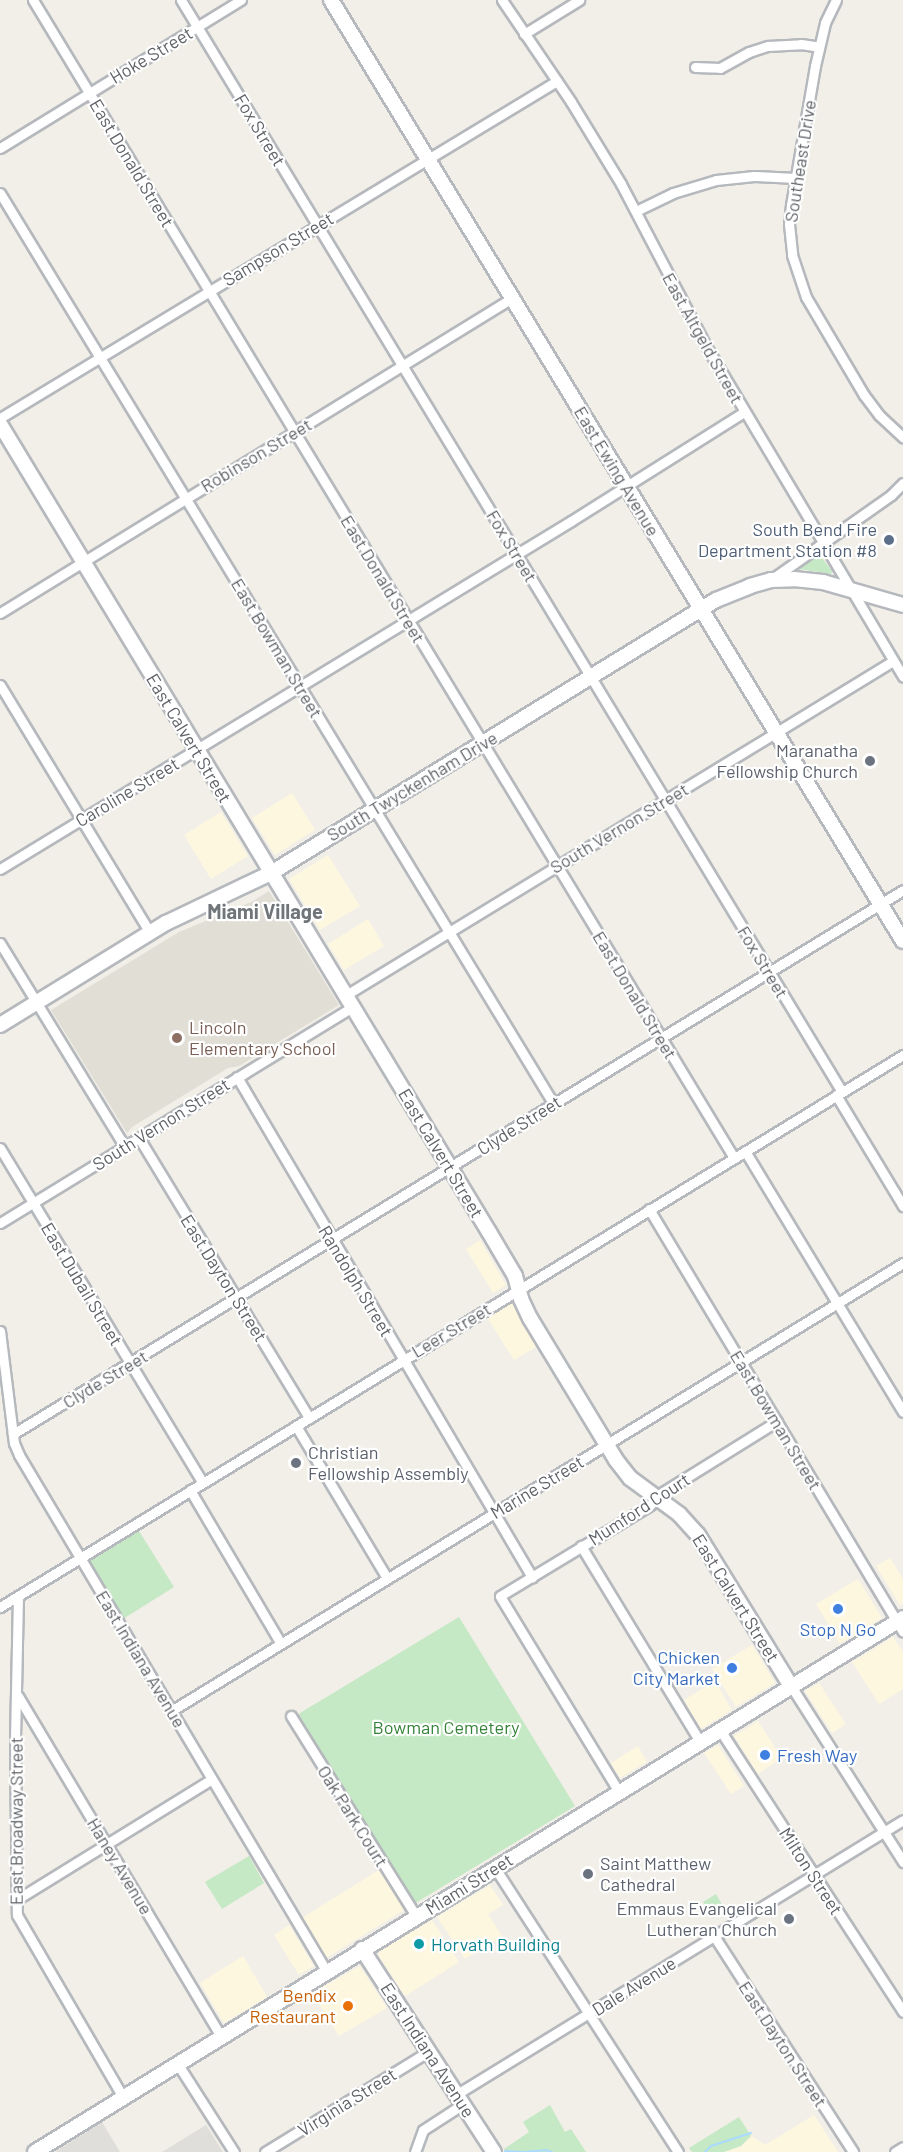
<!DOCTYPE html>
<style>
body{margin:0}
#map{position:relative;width:903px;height:2152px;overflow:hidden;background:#f1efe8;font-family:Barlow,sans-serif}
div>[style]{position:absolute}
.commercial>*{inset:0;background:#fef7e0}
.industrial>*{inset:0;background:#e0deda}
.education>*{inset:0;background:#e1ded6}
.green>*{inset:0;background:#c5e8c5}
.stream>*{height:2px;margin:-1px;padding:0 1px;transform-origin:1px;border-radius:1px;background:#aadaff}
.roads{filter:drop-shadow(2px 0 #b5b8bc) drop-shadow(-2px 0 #b5b8bc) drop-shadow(0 2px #b5b8bc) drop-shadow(0 -2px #b5b8bc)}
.street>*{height:9px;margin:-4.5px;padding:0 4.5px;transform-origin:4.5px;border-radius:4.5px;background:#fff}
.secondary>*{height:14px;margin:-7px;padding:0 7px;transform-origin:7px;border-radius:7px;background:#fff}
.dots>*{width:16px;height:16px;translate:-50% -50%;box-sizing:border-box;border:3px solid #fff;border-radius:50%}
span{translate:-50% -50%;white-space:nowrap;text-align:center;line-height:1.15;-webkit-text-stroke:4.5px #fff;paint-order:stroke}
.street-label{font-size:18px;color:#5f6368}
.service-label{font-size:18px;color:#4e5e75}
.right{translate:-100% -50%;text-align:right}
.worship-label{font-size:18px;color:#5b616d}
.left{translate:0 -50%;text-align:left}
.education-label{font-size:18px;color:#785e54}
.shop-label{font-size:18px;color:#366cbe}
.park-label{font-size:18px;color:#348238}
.culture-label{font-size:18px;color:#0d838f}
.food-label{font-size:18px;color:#c56008}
.neighbourhood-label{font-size:20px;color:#70757a;font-weight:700}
</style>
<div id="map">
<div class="commercial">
<i style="clip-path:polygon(292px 793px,315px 830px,275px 855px,252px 818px)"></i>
<i style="clip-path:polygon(221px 812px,248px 856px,211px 879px,184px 835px)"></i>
<i style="clip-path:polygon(328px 855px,360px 906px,320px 930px,289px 879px)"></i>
<i style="clip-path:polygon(368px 919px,384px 946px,344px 970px,328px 944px)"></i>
<i style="clip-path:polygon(480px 1240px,506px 1285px,493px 1293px,466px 1249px)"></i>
<i style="clip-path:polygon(511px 1302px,538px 1346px,514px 1360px,487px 1317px)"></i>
<i style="clip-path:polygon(890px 1558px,903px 1579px,903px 1604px,900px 1605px,876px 1566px)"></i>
<i style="clip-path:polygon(858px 1579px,882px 1618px,840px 1644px,816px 1604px)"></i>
<i style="clip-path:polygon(893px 1637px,903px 1652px,903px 1689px,879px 1704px,852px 1662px)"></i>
<i style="clip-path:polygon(752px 1645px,775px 1683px,736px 1707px,712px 1669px)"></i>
<i style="clip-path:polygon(715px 1681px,732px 1710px,701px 1729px,684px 1700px)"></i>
<i style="clip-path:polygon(819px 1683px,846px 1724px,832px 1733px,805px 1691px)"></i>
<i style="clip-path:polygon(758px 1721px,782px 1758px,758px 1774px,734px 1736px)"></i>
<i style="clip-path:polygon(718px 1745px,744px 1786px,731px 1794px,704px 1753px)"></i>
<i style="clip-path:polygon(638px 1746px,647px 1762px,620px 1778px,611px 1763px)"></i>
<i style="clip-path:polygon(379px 1870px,404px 1910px,326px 1958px,302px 1918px)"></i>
<i style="clip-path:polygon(490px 1885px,503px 1905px,488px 1914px,502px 1936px,465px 1959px,437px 1917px)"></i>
<i style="clip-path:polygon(432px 1920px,459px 1962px,405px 1996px,378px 1955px,380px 1951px)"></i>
<i style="clip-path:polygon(289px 1925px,314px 1966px,299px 1975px,274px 1935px)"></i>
<i style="clip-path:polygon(243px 1956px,267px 1997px,224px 2023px,200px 1983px)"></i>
<i style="clip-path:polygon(360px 1966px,387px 2008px,339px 2036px,312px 1993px)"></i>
<i style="clip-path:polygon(814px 2115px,838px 2152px,724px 2152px,741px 2146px,751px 2136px,765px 2145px)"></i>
</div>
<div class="industrial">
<i style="clip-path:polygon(102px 2122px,120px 2152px,55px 2152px,80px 2136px)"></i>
<i style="clip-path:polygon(206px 2125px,223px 2152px,162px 2152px)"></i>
</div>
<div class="education">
<i style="clip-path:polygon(269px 891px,339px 1005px,239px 1066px,228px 1068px,132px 1127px,127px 1133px,51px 1010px,179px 932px,251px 902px)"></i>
</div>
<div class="green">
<i style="clip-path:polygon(819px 554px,832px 571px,831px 574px,799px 569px)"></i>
<i style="clip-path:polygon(139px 1531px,174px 1587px,123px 1619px,88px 1562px)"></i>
<i style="clip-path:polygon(459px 1617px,575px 1806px,414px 1904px,298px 1717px,300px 1713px)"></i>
<i style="clip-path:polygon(249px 1856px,264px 1883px,222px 1909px,205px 1882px)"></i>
<i style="clip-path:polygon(716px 1894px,725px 1910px,713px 1918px,703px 1902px)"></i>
<i style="clip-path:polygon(550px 2105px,565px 2132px,571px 2129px,586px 2152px,505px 2152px,504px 2149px,529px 2132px,523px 2122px)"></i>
<i style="clip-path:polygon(739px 2117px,751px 2136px,741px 2146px,724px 2152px,692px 2152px,689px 2148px)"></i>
</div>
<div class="stream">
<i style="left:505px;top:2151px;width:18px;rotate:3deg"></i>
<i style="left:524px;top:2152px;width:21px;rotate:-5deg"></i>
<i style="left:545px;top:2150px;width:7px;rotate:16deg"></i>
<i style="left:705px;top:2152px;width:8px;rotate:-45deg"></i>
<i style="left:711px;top:2146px;width:42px;rotate:-18deg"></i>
</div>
<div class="roads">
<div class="street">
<i style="left:33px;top:0;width:1354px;rotate:58.81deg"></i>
<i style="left:181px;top:0;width:1276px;rotate:58.81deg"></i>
<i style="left:502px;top:0;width:123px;rotate:55.9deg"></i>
<i style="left:571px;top:102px;width:96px;rotate:58.6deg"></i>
<i style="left:621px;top:184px;width:183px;rotate:62.3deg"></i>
<i style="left:706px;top:346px;width:385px;rotate:59.2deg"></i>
<i style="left:836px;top:0;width:25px;rotate:116deg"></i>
<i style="left:825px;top:23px;width:44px;rotate:103.1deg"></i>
<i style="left:815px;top:66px;width:141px;rotate:99.8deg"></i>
<i style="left:791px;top:205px;width:19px;rotate:96deg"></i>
<i style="left:789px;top:224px;width:31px;rotate:84deg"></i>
<i style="left:792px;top:255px;width:44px;rotate:71.6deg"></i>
<i style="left:806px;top:297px;width:114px;rotate:59.4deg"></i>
<i style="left:864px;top:395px;width:25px;rotate:53deg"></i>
<i style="left:879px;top:415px;width:33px;rotate:43deg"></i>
<i style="left:524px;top:34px;width:65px;rotate:-31.7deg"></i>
<i style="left:695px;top:67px;width:25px;rotate:2deg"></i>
<i style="left:720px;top:68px;width:33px;rotate:-29deg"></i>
<i style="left:749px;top:52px;width:20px;rotate:-18deg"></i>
<i style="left:768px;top:46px;width:33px;rotate:-3deg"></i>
<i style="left:801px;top:44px;width:18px;rotate:9deg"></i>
<i style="left:0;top:148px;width:283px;rotate:-31.6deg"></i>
<i style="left:0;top:193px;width:1065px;rotate:58.71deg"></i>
<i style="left:636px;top:211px;width:41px;rotate:-25.9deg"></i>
<i style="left:673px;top:193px;width:45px;rotate:-16.8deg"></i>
<i style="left:716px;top:180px;width:38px;rotate:-6deg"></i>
<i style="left:754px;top:176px;width:42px;rotate:2.7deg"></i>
<i style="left:0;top:418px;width:651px;rotate:-31.18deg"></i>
<i style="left:772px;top:579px;width:146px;rotate:-35.2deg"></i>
<i style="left:891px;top:495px;width:17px;rotate:-45deg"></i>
<i style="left:0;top:613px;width:601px;rotate:-31.6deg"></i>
<i style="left:0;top:685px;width:290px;rotate:58.8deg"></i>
<i style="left:0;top:869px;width:669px;rotate:-31.36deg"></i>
<i style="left:571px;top:521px;width:204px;rotate:-32.2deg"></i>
<i style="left:0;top:943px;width:239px;rotate:58.5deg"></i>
<i style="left:346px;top:995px;width:641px;rotate:-31.41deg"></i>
<i style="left:237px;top:1077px;width:581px;rotate:59.46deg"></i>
<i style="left:836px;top:1095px;width:130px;rotate:58.9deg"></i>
<i style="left:139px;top:1138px;width:328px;rotate:58.7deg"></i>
<i style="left:0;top:1148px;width:390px;rotate:58.8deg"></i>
<i style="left:745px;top:1151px;width:305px;rotate:58.8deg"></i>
<i style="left:649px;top:1209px;width:493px;rotate:59deg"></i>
<i style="left:0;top:1223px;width:413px;rotate:-31.5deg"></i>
<i style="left:0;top:1331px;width:113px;rotate:82.9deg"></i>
<i style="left:14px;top:1443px;width:13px;rotate:67deg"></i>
<i style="left:19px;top:1455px;width:602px;rotate:59.22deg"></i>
<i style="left:296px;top:1426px;width:177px;rotate:59.1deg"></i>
<i style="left:13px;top:1434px;width:1043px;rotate:-31.43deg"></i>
<i style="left:190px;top:1490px;width:177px;rotate:59.4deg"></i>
<i style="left:581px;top:1546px;width:229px;rotate:58.7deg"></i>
<i style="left:18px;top:1596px;width:140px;rotate:91.2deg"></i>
<i style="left:15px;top:1736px;width:179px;rotate:89.4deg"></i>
<i style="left:17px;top:1915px;width:211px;rotate:59.8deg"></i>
<i style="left:0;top:1607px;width:1058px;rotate:-31.44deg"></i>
<i style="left:791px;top:1686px;width:209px;rotate:57.5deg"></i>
<i style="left:18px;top:1696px;width:397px;rotate:59.2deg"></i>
<i style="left:171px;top:1711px;width:858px;rotate:-31.47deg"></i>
<i style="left:291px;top:1716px;width:236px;rotate:58deg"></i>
<i style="left:720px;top:1730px;width:336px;rotate:57deg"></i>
<i style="left:619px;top:1792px;width:229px;rotate:-121.3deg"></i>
<i style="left:500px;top:1596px;width:175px;rotate:-31.2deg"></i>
<i style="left:650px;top:1505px;width:18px;rotate:-45deg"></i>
<i style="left:663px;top:1492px;width:134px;rotate:-31.9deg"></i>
<i style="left:495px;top:1868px;width:338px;rotate:57.2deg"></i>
<i style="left:16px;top:1900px;width:230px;rotate:-31.7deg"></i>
<i style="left:714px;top:1936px;width:257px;rotate:57.2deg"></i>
<i style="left:177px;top:2063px;width:106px;rotate:57.4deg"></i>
<i style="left:457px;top:2094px;width:523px;rotate:-31.56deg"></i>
<i style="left:265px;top:2152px;width:193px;rotate:-31.6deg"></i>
<i style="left:415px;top:2152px;width:23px;rotate:-70deg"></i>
<i style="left:423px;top:2130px;width:48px;rotate:-33deg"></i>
<i style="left:895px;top:2152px;width:9px;rotate:-32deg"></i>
</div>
<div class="secondary">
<i style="left:331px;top:0;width:1101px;rotate:58.71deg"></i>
<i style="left:0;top:424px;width:944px;rotate:58.82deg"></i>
<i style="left:489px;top:1232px;width:51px;rotate:59.4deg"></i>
<i style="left:515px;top:1276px;width:24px;rotate:75deg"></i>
<i style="left:521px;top:1299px;width:21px;rotate:65deg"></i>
<i style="left:530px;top:1318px;width:166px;rotate:58.8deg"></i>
<i style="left:616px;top:1460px;width:23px;rotate:52deg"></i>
<i style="left:630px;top:1478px;width:61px;rotate:36.3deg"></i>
<i style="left:679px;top:1514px;width:28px;rotate:48deg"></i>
<i style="left:698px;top:1535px;width:177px;rotate:58.4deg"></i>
<i style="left:0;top:1025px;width:195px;rotate:-31.6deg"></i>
<i style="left:166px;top:923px;width:116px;rotate:-25.5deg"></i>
<i style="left:271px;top:873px;width:522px;rotate:-31.53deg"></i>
<i style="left:716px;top:600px;width:37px;rotate:-22deg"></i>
<i style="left:750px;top:586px;width:22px;rotate:-16deg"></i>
<i style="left:771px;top:580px;width:23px;rotate:-2deg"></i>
<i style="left:794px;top:579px;width:29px;rotate:6deg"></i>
<i style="left:823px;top:582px;width:83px;rotate:16deg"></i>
<i style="left:362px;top:1949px;width:242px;rotate:57deg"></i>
<i style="left:35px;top:2152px;width:1019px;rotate:-31.6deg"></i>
</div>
</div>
<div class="dots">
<i style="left:889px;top:540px;background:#5c6f8a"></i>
<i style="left:870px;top:761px;background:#6b7280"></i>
<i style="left:177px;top:1038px;background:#8d6e63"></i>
<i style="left:296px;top:1463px;background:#6b7280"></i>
<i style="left:838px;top:1609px;background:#3f7fe0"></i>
<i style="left:732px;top:1668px;background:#3f7fe0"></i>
<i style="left:765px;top:1755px;background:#3f7fe0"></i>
<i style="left:588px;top:1874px;background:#6b7280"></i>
<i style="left:789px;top:1919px;background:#6b7280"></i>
<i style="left:419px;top:1944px;background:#0f9aa8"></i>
<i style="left:348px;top:2006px;background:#e8710a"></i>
</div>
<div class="street-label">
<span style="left:151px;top:55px;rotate:-31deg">Hoke Street</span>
<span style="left:260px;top:130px;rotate:59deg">Fox Street</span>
<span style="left:800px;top:161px;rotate:-81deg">Southeast Drive</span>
<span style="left:132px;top:163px;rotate:59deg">East Donald Street</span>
<span style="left:278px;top:249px;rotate:-31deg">Sampson Street</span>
<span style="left:703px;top:338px;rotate:61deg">East Altgeld Street</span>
<span style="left:256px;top:455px;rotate:-31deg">Robinson Street</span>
<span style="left:617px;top:471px;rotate:59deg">East Ewing Avenue</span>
<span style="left:512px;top:546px;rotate:59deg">Fox Street</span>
<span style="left:383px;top:579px;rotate:59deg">East Donald Street</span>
<span style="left:277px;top:648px;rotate:59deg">East Bowman Street</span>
<span style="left:189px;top:738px;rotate:59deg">East Calvert Street</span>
<span style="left:412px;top:786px;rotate:-31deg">South Twyckenham Drive</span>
<span style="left:127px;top:792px;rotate:-31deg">Caroline Street</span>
<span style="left:619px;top:828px;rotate:-31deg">South Vernon Street</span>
<span style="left:763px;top:962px;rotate:59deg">Fox Street</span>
<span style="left:635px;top:995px;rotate:59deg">East Donald Street</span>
<span style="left:161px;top:1124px;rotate:-32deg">South Vernon Street</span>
<span style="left:519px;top:1125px;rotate:-32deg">Clyde Street</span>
<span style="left:441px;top:1153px;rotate:59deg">East Calvert Street</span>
<span style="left:224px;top:1278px;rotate:58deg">East Dayton Street</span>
<span style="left:356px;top:1281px;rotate:59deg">Randolph Street</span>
<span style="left:82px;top:1284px;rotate:59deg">East Dubail Street</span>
<span style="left:451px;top:1330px;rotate:-31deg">Leer Street</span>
<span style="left:105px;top:1379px;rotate:-31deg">Clyde Street</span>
<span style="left:776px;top:1420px;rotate:59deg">East Bowman Street</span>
<span style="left:537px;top:1487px;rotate:-31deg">Marine Street</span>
<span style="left:639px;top:1509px;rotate:-33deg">Mumford Court</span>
<span style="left:736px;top:1598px;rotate:58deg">East Calvert Street</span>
<span style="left:141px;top:1659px;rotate:59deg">East Indiana Avenue</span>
<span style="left:353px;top:1816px;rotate:58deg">Oak Park Court</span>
<span style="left:16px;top:1821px;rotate:-90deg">East Broadway Street</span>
<span style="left:120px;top:1866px;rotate:59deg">Haney Avenue</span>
<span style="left:811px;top:1871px;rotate:57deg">Milton Street</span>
<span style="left:469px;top:1884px;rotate:-32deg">Miami Street</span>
<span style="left:634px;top:1986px;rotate:-32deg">Dale Avenue</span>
<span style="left:783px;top:2044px;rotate:57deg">East Dayton Street</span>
<span style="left:428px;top:2050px;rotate:57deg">East Indiana Avenue</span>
<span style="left:347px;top:2102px;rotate:-32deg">Virginia Street</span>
</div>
<div class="service-label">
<span class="right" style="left:877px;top:540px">South Bend Fire<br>Department Station #8</span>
</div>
<div class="worship-label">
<span class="right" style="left:858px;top:761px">Maranatha<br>Fellowship Church</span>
<span class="left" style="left:308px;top:1463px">Christian<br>Fellowship Assembly</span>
<span class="left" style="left:600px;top:1874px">Saint Matthew<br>Cathedral</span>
<span class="right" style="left:777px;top:1919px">Emmaus Evangelical<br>Lutheran Church</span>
</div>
<div class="education-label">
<span class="left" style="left:189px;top:1038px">Lincoln<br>Elementary School</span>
</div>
<div class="shop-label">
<span style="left:838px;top:1629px">Stop N Go</span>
<span class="right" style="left:720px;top:1668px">Chicken<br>City Market</span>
<span class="left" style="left:777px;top:1755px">Fresh Way</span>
</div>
<div class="park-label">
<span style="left:446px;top:1727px">Bowman Cemetery</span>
</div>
<div class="culture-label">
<span class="left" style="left:431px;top:1944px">Horvath Building</span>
</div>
<div class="food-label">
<span class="right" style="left:336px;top:2006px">Bendix<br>Restaurant</span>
</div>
<div class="neighbourhood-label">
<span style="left:265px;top:911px">Miami Village</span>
</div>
</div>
